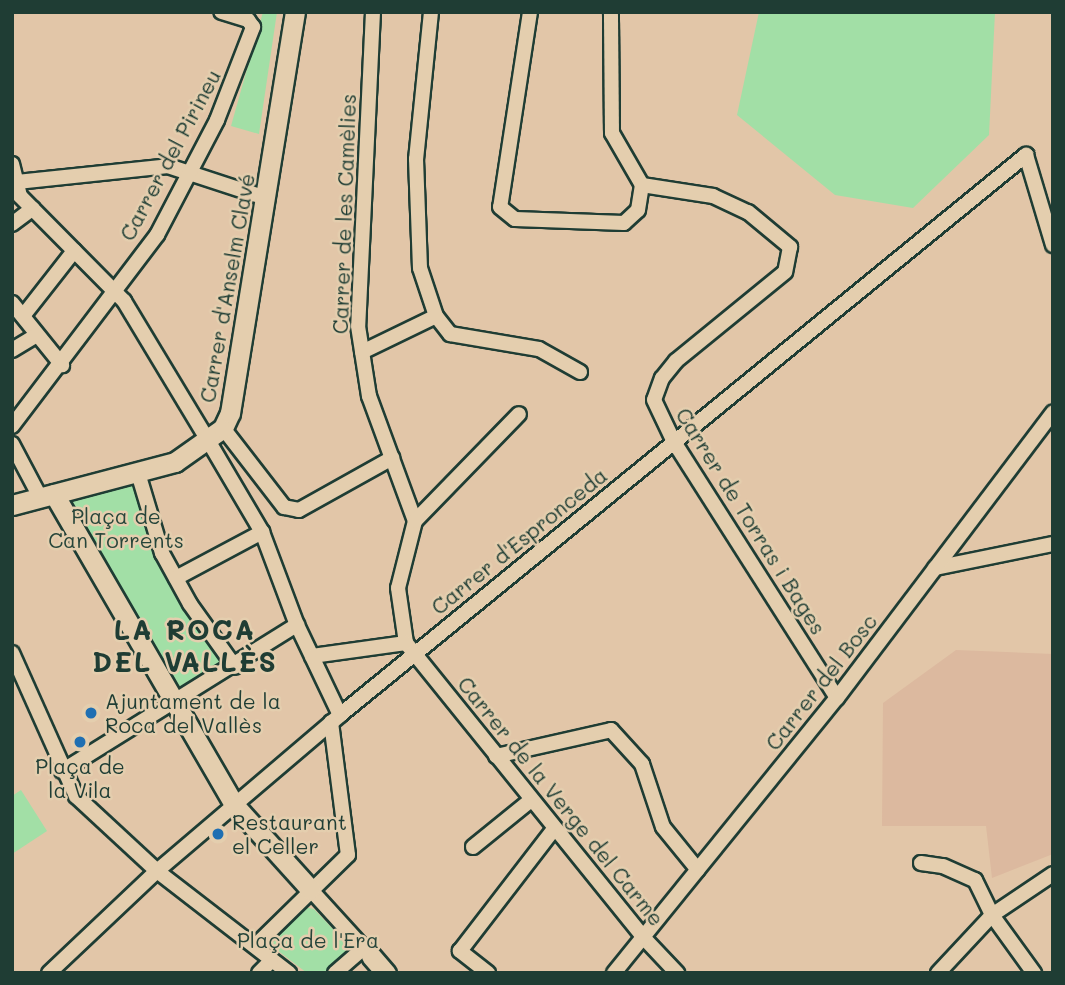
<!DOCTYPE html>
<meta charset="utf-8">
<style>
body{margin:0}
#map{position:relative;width:1065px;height:985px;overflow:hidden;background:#e2c6a8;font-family:Mali,sans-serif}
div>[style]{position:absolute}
.built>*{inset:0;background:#dcb99f}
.green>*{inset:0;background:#a2dfa6}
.roads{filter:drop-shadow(2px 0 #1f3d34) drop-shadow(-2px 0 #1f3d34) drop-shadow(0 2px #1f3d34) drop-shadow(0 -2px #1f3d34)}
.minor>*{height:14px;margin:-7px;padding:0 7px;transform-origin:7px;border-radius:7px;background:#e4ceae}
.tertiary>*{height:19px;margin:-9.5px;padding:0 9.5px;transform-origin:9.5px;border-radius:9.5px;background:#e4ceae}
.dots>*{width:19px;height:19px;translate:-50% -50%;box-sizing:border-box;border:4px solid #e4ceae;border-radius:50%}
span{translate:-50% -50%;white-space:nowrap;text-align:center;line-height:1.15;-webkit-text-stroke:5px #e4ceae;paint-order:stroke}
.street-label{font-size:21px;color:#1f3d34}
.park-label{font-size:21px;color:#26453a}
.poi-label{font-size:21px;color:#1f3d34}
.left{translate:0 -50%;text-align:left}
.district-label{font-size:28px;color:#1f3d34;font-weight:700;letter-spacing:2px}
.frame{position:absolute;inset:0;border:14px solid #1f3d34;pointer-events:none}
</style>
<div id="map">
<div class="built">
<i style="clip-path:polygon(956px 650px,1053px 654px,1053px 854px,992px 878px,986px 826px,882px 826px,883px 703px)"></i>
</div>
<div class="green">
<i style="clip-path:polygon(263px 12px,277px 12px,259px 134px,231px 126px)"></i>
<i style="clip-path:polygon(759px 12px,995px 12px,989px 135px,913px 208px,835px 195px,737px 115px)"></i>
<i style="clip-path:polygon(140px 481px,162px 553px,230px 667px,174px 699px,68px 515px,72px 500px)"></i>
<i style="clip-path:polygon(21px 790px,47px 831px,12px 854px,12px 796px)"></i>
<i style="clip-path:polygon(305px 907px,314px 909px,346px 943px,347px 953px,325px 973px,307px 973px,269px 944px)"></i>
</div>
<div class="roads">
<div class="minor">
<i style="left:373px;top:12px;width:314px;rotate:92.7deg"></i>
<i style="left:358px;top:326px;width:71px;rotate:81.1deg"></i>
<i style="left:369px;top:396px;width:133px;rotate:69.8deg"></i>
<i style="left:415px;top:521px;width:69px;rotate:104.2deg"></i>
<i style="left:398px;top:588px;width:56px;rotate:81.7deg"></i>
<i style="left:406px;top:643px;width:378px;rotate:51.1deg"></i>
<i style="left:643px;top:937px;width:50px;rotate:46.6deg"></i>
<i style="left:431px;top:12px;width:148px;rotate:95.8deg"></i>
<i style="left:416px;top:159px;width:109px;rotate:87.9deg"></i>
<i style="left:420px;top:268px;width:51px;rotate:71.6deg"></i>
<i style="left:436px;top:316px;width:23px;rotate:52deg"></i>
<i style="left:450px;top:334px;width:90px;rotate:9.6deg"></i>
<i style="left:539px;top:349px;width:47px;rotate:29.3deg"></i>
<i style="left:530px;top:12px;width:197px;rotate:98.7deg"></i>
<i style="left:500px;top:207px;width:19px;rotate:39deg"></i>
<i style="left:515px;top:219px;width:109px;rotate:2.1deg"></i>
<i style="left:624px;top:223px;width:19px;rotate:-43deg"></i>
<i style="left:638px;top:210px;width:25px;rotate:-81deg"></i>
<i style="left:642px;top:185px;width:60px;rotate:-120deg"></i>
<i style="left:612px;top:133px;width:121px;rotate:-90.5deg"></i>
<i style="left:12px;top:164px;width:33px;rotate:76deg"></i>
<i style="left:20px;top:196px;width:148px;rotate:45.3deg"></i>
<i style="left:124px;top:301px;width:165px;rotate:58.9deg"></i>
<i style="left:209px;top:442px;width:104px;rotate:59.5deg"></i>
<i style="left:262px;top:532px;width:99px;rotate:69.4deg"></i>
<i style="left:297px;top:625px;width:100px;rotate:64.5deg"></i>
<i style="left:17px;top:182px;width:152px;rotate:-6deg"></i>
<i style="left:168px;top:166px;width:103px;rotate:18.1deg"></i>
<i style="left:642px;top:185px;width:72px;rotate:8.8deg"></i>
<i style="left:713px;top:196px;width:38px;rotate:25deg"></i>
<i style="left:748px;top:212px;width:55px;rotate:39.8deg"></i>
<i style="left:790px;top:247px;width:25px;rotate:101deg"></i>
<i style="left:785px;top:272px;width:141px;rotate:140.8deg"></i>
<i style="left:676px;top:361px;width:22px;rotate:129deg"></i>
<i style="left:662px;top:378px;width:23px;rotate:110deg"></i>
<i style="left:654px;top:400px;width:47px;rotate:64.5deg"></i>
<i style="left:674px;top:442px;width:303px;rotate:57.5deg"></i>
<i style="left:12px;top:224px;width:26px;rotate:-37deg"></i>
<i style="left:12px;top:303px;width:80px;rotate:51.1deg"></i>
<i style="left:23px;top:316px;width:83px;rotate:-51.9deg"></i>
<i style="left:12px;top:350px;width:29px;rotate:-31deg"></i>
<i style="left:362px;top:352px;width:82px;rotate:-25.9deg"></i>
<i style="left:12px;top:426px;width:240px;rotate:-52.8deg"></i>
<i style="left:157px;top:235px;width:130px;rotate:-62.4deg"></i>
<i style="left:217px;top:120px;width:100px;rotate:-68.8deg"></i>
<i style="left:253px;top:27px;width:9px;rotate:-126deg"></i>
<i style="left:248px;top:20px;width:28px;rotate:-163deg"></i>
<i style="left:223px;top:428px;width:100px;rotate:52.3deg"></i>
<i style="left:284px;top:507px;width:15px;rotate:11deg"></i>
<i style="left:299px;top:510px;width:107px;rotate:-29.2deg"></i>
<i style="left:12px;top:444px;width:60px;rotate:62.2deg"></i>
<i style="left:138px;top:473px;width:84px;rotate:73.3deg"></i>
<i style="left:162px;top:553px;width:58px;rotate:61.2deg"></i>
<i style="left:190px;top:604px;width:77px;rotate:54.5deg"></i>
<i style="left:415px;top:521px;width:149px;rotate:-45.8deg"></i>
<i style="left:935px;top:568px;width:120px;rotate:-11.5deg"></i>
<i style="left:176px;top:578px;width:98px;rotate:-28.1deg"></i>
<i style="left:12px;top:653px;width:157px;rotate:65.9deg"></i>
<i style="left:76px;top:796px;width:110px;rotate:42.8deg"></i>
<i style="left:157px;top:871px;width:167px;rotate:37.7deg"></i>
<i style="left:312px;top:656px;width:95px;rotate:-7.9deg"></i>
<i style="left:496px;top:756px;width:118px;rotate:-12.7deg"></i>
<i style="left:611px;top:730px;width:46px;rotate:47.6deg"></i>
<i style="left:642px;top:764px;width:66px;rotate:71.6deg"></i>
<i style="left:663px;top:827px;width:55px;rotate:50.9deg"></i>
<i style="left:62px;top:771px;width:277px;rotate:-31.9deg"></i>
<i style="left:473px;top:847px;width:75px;rotate:-39deg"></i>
<i style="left:921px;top:863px;width:22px;rotate:8deg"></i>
<i style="left:943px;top:866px;width:35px;rotate:24deg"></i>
<i style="left:975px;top:880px;width:39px;rotate:64deg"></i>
<i style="left:992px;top:915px;width:72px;rotate:54.1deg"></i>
<i style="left:310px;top:889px;width:91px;rotate:47.7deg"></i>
<i style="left:255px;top:946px;width:130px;rotate:-44.4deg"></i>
<i style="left:348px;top:855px;width:134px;rotate:-97.3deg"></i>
<i style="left:49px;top:973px;width:149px;rotate:-43.4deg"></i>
<i style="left:157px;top:871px;width:240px;rotate:-40.4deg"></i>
<i style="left:340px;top:715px;width:886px;rotate:-39.23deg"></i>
<i style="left:1026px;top:155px;width:94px;rotate:73.3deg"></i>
<i style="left:259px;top:973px;width:17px;rotate:-45deg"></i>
<i style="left:335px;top:973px;width:38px;rotate:-41deg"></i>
<i style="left:488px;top:973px;width:36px;rotate:-142deg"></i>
<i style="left:460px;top:951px;width:154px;rotate:-52.4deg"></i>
<i style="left:614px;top:973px;width:354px;rotate:-51deg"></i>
<i style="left:837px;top:698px;width:358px;rotate:-52.9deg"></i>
<i style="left:938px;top:973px;width:79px;rotate:-47deg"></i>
<i style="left:992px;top:915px;width:73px;rotate:-33.9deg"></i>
</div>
<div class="tertiary">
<i style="left:54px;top:494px;width:361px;rotate:59.9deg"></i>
<i style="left:235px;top:806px;width:112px;rotate:47.9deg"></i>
<i style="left:12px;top:505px;width:169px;rotate:-14.8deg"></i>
<i style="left:175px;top:462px;width:59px;rotate:-35.3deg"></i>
<i style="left:223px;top:428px;width:17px;rotate:-65deg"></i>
<i style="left:230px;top:413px;width:406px;rotate:-80.8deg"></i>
<i style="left:371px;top:956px;width:23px;rotate:49deg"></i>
</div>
</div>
<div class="dots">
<i style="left:91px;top:713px;background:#1f6fb2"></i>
<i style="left:80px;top:742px;background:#1f6fb2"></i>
<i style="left:218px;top:834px;background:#1f6fb2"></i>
</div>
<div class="street-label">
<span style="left:170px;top:155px;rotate:-62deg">Carrer del Pirineu</span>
<span style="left:344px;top:214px;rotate:-88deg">Carrer de les Camèlies</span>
<span style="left:227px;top:288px;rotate:-80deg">Carrer d'Anselm Clavé</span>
<span style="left:751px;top:521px;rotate:58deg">Carrer de Torras i Bages</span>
<span style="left:519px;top:541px;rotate:-39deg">Carrer d'Espronceda</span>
<span style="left:821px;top:682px;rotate:-52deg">Carrer del Bosc</span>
<span style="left:561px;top:801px;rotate:51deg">Carrer de la Verge del Carme</span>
</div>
<div class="park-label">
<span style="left:116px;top:528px">Plaça de<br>Can Torrents</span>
<span style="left:308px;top:940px">Plaça de l'Era</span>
</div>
<div class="poi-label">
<span class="left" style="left:105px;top:713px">Ajuntament de la<br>Roca del Vallès</span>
<span style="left:80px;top:778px">Plaça de<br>la Vila</span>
<span class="left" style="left:232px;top:834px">Restaurant<br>el Celler</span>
</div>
<div class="district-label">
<span style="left:185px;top:645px">LA ROCA<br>DEL VALLÈS</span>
</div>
<div class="frame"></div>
</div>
